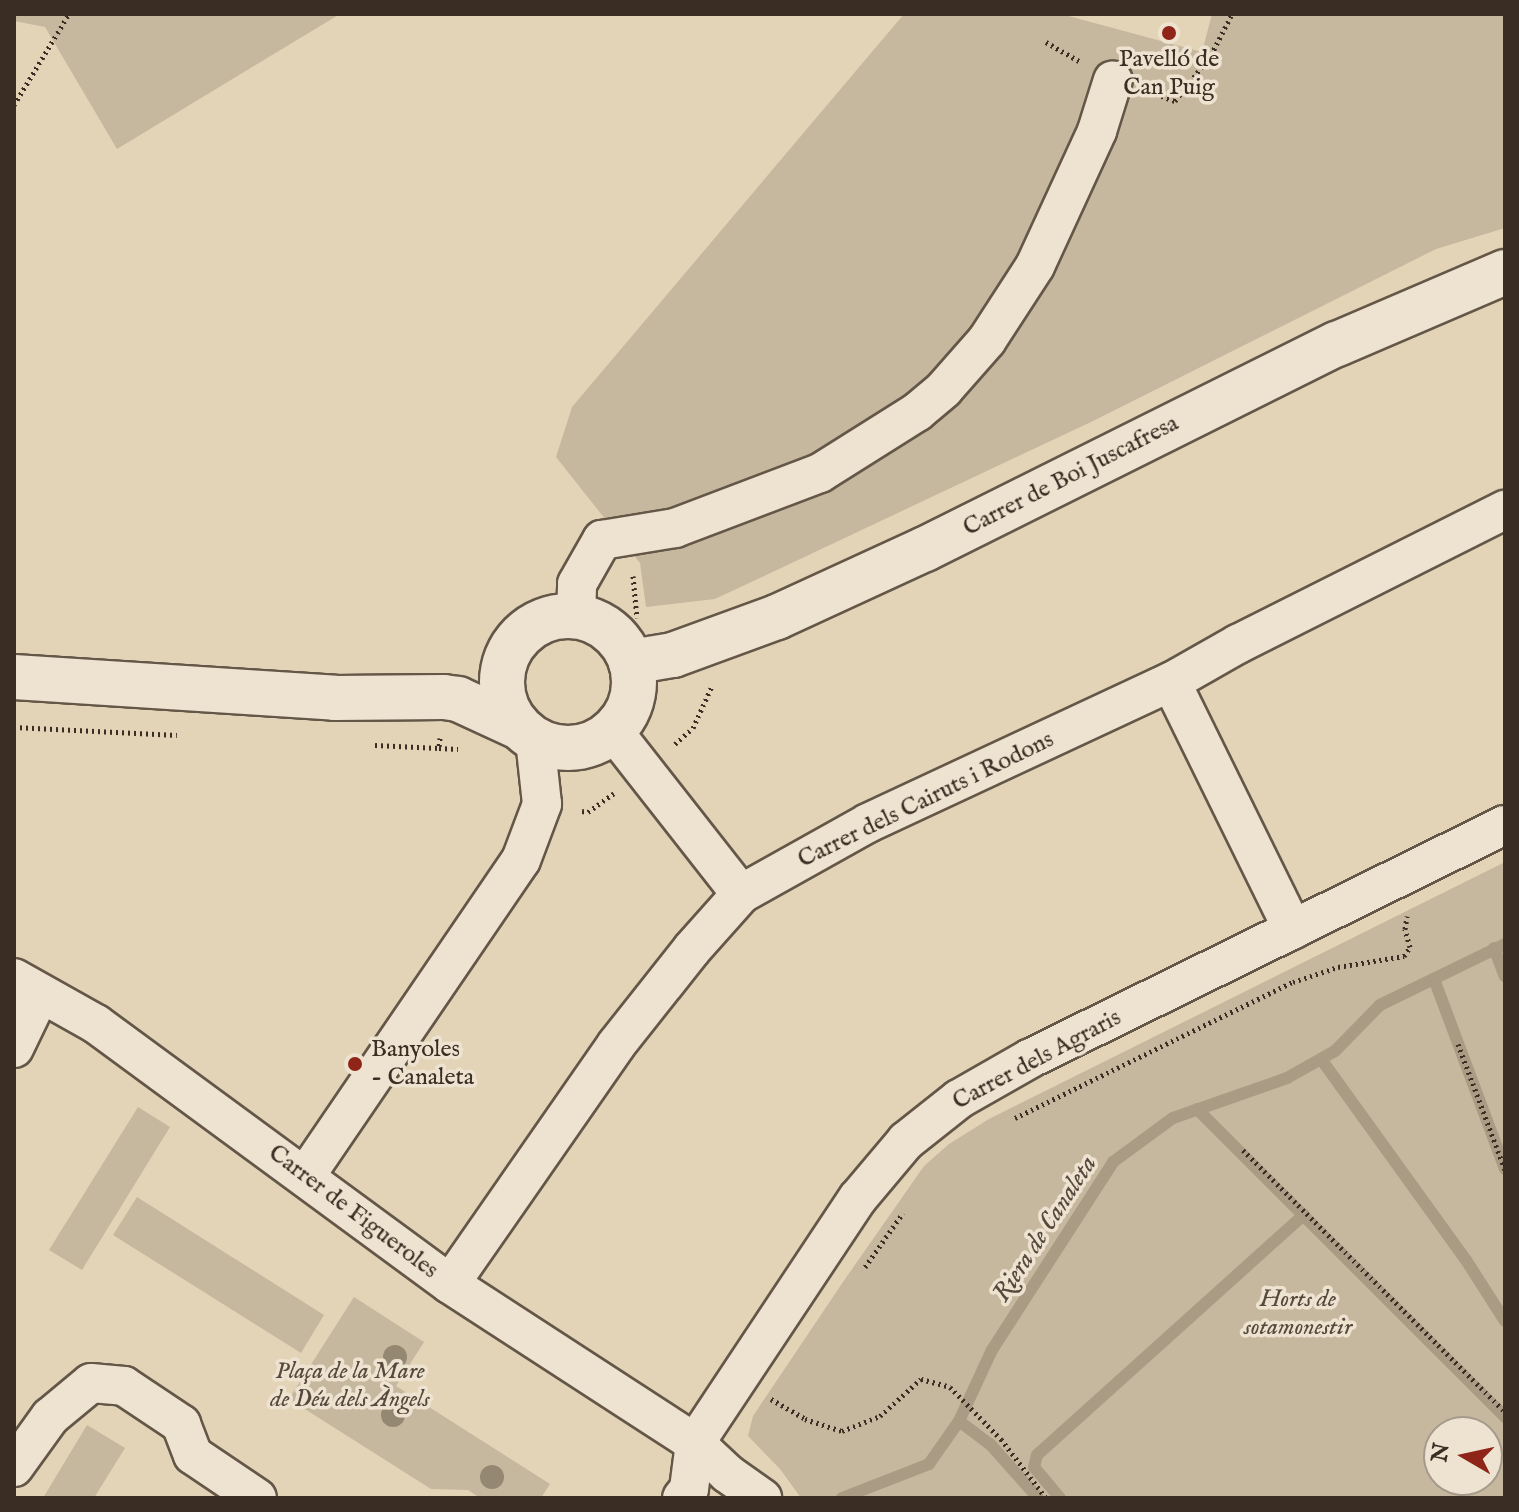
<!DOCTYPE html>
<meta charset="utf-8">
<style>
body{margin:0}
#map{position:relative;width:1519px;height:1512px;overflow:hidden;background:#e3d4b7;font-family:"IM FELL English",serif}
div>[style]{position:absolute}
.green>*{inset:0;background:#c6b89e}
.stream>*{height:12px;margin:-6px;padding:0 6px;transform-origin:6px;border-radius:6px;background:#aa9b85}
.path>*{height:5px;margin-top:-2.5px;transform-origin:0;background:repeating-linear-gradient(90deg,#3a2d23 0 2px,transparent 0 6px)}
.roads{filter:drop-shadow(2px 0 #645748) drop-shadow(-2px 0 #645748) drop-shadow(0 2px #645748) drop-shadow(0 -2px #645748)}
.street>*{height:38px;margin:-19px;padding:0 19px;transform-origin:19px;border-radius:19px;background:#ede3d0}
.secondary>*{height:44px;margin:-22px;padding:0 22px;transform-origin:22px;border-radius:22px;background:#ede3d0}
.secondary>.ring{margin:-22px;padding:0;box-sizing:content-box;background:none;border:44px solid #ede3d0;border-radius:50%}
.trees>*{width:24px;height:24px;margin:-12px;border-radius:50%;background:#958873}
.dots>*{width:22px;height:22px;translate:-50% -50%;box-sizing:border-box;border:4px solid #ede3d0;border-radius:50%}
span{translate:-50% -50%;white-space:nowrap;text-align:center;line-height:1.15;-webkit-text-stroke:7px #ede3d0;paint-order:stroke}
.poi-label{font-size:24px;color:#3a2d23}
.left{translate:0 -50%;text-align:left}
.street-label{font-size:24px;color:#3a2d23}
.park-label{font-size:24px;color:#56493c;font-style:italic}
.water-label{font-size:26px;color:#56483c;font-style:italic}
.frame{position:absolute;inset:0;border:16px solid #3a2d23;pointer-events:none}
.north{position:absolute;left:1423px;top:1416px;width:80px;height:80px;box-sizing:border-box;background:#ede3d0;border:2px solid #a59a8b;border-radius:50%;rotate:279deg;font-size:22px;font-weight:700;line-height:32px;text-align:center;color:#3a2d23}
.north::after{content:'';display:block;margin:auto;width:28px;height:36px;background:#8f2418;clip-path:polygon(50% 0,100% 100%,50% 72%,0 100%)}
</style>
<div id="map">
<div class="green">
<i style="clip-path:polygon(14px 14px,340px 14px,117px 149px,45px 27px,14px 21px)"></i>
<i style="clip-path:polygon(904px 14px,1061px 14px,1202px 52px,1212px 14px,1505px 14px,1505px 228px,1436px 249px,1091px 422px,715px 599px,646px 607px,640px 563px,556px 457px,572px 407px)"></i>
<i style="clip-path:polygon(evenodd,1505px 862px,1505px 1498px,801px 1498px,780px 1469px,748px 1436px,753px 1416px,843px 1282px,924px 1166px,949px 1144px,989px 1119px,1505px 862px,1439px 1432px,1487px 1432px,1487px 1480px,1439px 1480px,1439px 1432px)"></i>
<i style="clip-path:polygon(138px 1107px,170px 1127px,82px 1270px,49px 1250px)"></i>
<i style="clip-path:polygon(137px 1197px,324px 1315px,301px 1353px,113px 1235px)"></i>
<i style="clip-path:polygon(354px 1297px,424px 1342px,396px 1386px,550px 1484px,541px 1498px,480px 1498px,468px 1490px,431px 1489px,289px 1399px)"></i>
<i style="clip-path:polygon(87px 1425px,125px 1448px,94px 1498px,43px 1498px)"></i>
</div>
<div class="stream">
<i style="left:1494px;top:948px;width:30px;rotate:69deg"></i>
<i style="left:1434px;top:979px;width:203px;rotate:69.5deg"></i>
<i style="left:1321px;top:1059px;width:248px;rotate:54.2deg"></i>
<i style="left:1466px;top:1260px;width:72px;rotate:57.4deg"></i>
<i style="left:1197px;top:1109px;width:436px;rotate:45deg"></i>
<i style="left:959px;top:1421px;width:39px;rotate:37deg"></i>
<i style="left:990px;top:1444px;width:72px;rotate:48.4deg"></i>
<i style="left:842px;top:1498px;width:93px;rotate:-21.3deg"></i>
<i style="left:929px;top:1464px;width:52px;rotate:-55.1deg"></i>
<i style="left:959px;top:1421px;width:78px;rotate:-65.1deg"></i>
<i style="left:992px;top:1350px;width:224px;rotate:-57.2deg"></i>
<i style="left:1113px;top:1162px;width:74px;rotate:-36.3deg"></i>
<i style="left:1173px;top:1118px;width:121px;rotate:-19.3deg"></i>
<i style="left:1287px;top:1078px;width:55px;rotate:-29.4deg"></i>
<i style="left:1335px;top:1051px;width:64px;rotate:-45.6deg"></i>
<i style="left:1380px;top:1005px;width:139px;rotate:-26deg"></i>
<i style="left:1060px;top:1498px;width:40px;rotate:-130deg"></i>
<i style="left:1034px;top:1467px;width:12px;rotate:-76deg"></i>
<i style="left:1037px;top:1455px;width:359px;rotate:-42deg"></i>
</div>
<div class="path">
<i style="left:1046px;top:42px;width:38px;rotate:30deg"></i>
<i style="left:1150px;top:92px;width:27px;rotate:20deg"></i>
<i style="left:1175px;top:101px;width:58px;rotate:-52deg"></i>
<i style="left:1211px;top:55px;width:46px;rotate:-62.9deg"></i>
<i style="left:14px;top:105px;width:106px;rotate:-58.9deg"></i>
<i style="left:633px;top:576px;width:42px;rotate:84.6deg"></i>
<i style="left:14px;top:727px;width:163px;rotate:2.8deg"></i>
<i style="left:440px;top:738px;width:10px;rotate:96deg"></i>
<i style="left:439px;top:748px;width:19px;rotate:3deg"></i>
<i style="left:675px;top:744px;width:24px;rotate:-42deg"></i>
<i style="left:693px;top:728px;width:46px;rotate:-65.7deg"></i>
<i style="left:375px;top:745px;width:64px;rotate:2.7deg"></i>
<i style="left:582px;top:811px;width:6px;rotate:9deg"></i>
<i style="left:588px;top:812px;width:32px;rotate:-36deg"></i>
<i style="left:1458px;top:1044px;width:134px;rotate:69.5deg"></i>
<i style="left:1015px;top:1118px;width:309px;rotate:-26.1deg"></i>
<i style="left:1293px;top:982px;width:47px;rotate:-18.4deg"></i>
<i style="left:1338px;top:967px;width:67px;rotate:-9.5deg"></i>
<i style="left:1404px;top:956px;width:11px;rotate:-56deg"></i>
<i style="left:1410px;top:947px;width:19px;rotate:-106deg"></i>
<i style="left:1405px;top:929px;width:13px;rotate:-81deg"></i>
<i style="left:1243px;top:1150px;width:371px;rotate:45deg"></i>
<i style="left:865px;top:1267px;width:66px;rotate:-54.9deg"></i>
<i style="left:771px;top:1399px;width:39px;rotate:30deg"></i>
<i style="left:805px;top:1419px;width:39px;rotate:18deg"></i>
<i style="left:842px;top:1431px;width:41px;rotate:-21.5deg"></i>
<i style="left:880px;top:1416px;width:55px;rotate:-42.1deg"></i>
<i style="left:921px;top:1379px;width:30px;rotate:15deg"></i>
<i style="left:950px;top:1387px;width:73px;rotate:45.6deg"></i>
<i style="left:1001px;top:1439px;width:74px;rotate:52.7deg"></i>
</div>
<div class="roads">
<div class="street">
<i style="left:576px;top:616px;width:32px;rotate:-88deg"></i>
<i style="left:577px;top:584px;width:51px;rotate:-60.4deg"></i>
<i style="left:602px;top:540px;width:74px;rotate:-9.3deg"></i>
<i style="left:675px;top:528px;width:155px;rotate:-20.8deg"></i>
<i style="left:820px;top:473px;width:115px;rotate:-32.2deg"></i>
<i style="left:917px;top:412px;width:35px;rotate:-40deg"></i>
<i style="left:944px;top:389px;width:65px;rotate:-48.7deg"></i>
<i style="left:987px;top:340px;width:88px;rotate:-57deg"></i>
<i style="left:1035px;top:266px;width:149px;rotate:-65.3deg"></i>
<i style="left:1097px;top:131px;width:53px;rotate:-72.6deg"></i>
<i style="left:1171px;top:682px;width:276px;rotate:63.8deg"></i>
<i style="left:613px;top:731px;width:207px;rotate:51.9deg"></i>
<i style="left:14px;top:978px;width:94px;rotate:29.3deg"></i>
<i style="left:96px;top:1024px;width:439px;rotate:36.3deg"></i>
<i style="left:450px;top:1284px;width:292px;rotate:33deg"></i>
<i style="left:695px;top:1443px;width:45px;rotate:43.2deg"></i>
<i style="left:728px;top:1474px;width:42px;rotate:35.2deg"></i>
<i style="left:14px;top:1048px;width:60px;rotate:-64.3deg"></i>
<i style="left:306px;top:1175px;width:381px;rotate:-55.7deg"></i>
<i style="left:521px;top:860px;width:60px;rotate:-69.4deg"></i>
<i style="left:542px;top:804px;width:64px;rotate:-96.2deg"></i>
<i style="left:450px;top:1284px;width:291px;rotate:-55.2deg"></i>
<i style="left:616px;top:1045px;width:122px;rotate:-51.6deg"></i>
<i style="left:692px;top:949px;width:74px;rotate:-48.3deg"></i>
<i style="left:741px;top:894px;width:145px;rotate:-29.2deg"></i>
<i style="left:868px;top:823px;width:334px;rotate:-25deg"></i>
<i style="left:1171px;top:682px;width:77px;rotate:-29.6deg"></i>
<i style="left:1238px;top:644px;width:299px;rotate:-26.7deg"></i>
<i style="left:14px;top:1467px;width:62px;rotate:-54.2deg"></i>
<i style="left:50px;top:1417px;width:53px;rotate:-39.7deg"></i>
<i style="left:91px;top:1383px;width:33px;rotate:5deg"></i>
<i style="left:124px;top:1386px;width:69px;rotate:33.7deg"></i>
<i style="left:181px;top:1424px;width:33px;rotate:69deg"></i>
<i style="left:193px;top:1455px;width:77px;rotate:33.9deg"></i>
<i style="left:682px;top:1498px;width:11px;rotate:-52deg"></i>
<i style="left:689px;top:1489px;width:46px;rotate:-82.6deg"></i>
<i style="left:695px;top:1443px;width:294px;rotate:-56.4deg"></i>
<i style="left:858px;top:1198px;width:75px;rotate:-49.9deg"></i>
<i style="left:906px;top:1141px;width:68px;rotate:-38.4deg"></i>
<i style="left:959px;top:1099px;width:83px;rotate:-29.7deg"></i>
<i style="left:1031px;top:1058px;width:528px;rotate:-26.18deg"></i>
</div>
<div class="secondary">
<i class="ring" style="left:502px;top:616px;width:88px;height:88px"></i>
<i style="left:631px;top:662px;width:43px;rotate:-9.5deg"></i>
<i style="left:673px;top:655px;width:111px;rotate:-20.1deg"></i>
<i style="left:777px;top:617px;width:163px;rotate:-24.7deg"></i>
<i style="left:925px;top:549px;width:460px;rotate:-26.5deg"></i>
<i style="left:1337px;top:344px;width:183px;rotate:-23.2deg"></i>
<i style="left:14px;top:677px;width:322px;rotate:3.7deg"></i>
<i style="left:335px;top:698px;width:109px;rotate:-0.5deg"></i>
<i style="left:444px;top:697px;width:14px;rotate:8deg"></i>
<i style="left:458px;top:699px;width:67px;rotate:24.7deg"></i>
</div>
</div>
<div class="trees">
<i style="left:395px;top:1357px"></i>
<i style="left:393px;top:1415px"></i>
<i style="left:492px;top:1477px"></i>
</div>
<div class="dots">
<i style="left:1169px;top:33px;background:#8f2418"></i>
<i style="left:355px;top:1064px;background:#8f2418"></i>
</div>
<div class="poi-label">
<span style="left:1169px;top:74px">Pavelló de<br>Can Puig</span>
<span class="left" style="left:371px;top:1064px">Banyoles<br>- Canaleta</span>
</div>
<div class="street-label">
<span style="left:1071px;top:476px;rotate:-27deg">Carrer de Boi Juscafresa</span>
<span style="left:926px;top:800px;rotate:-26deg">Carrer dels Cairuts i Rodons</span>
<span style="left:1037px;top:1060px;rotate:-28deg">Carrer dels Agraris</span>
<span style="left:353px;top:1212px;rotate:37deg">Carrer de Figueroles</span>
</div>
<div class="park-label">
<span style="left:1298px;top:1314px">Horts de<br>sotamonestir</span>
<span style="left:350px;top:1386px">Plaça de la Mare<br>de Déu dels Àngels</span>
</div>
<div class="water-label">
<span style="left:1045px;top:1229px;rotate:-57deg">Riera de Canaleta</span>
</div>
<div class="frame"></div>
<div class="north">N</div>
</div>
